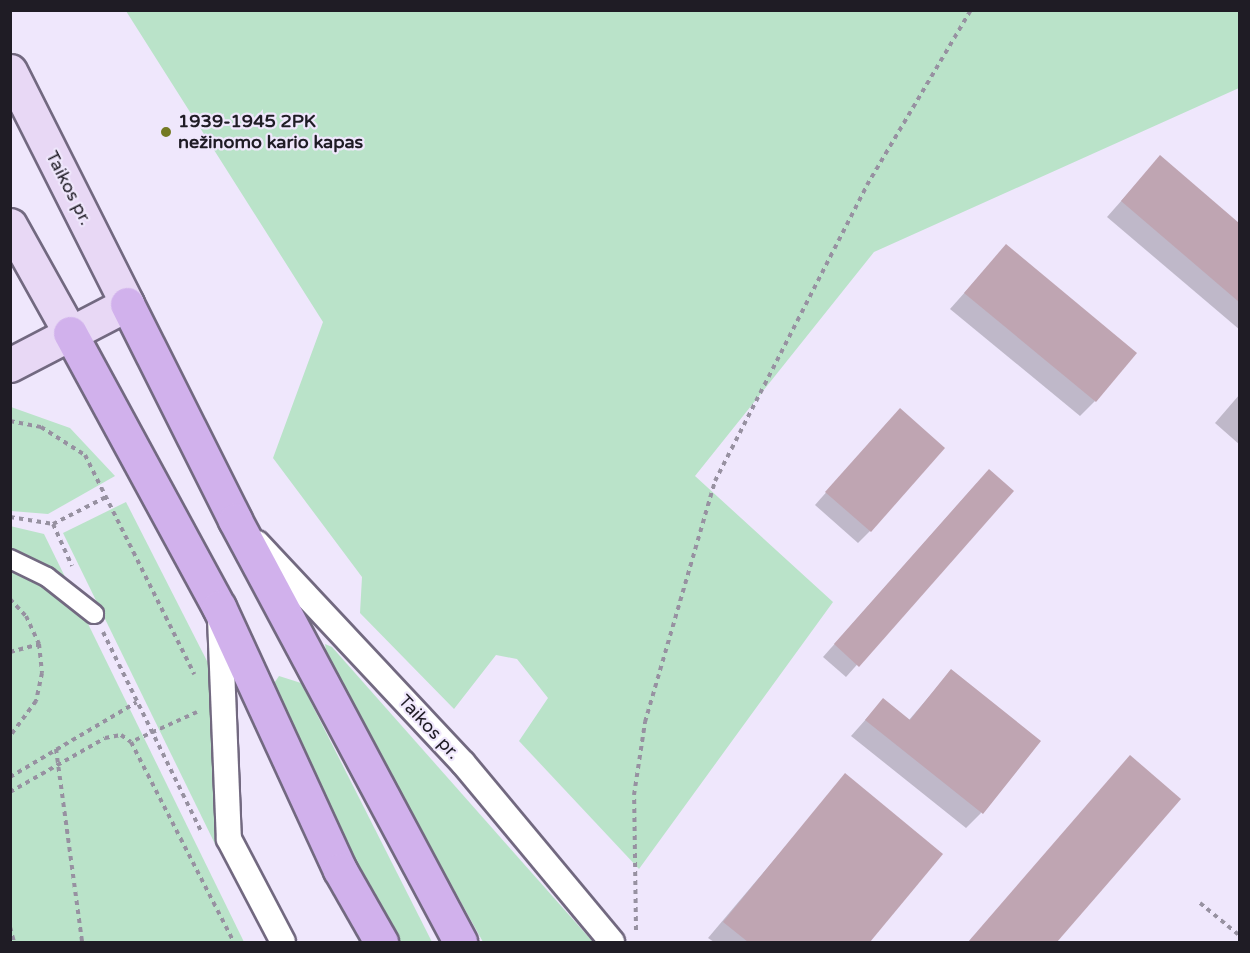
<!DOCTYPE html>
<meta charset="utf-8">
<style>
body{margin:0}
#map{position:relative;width:1250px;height:953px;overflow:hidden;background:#efe7fc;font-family:"Varela Round",sans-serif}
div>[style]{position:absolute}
.green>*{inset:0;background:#bae3c9}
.shadow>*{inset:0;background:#0003}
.building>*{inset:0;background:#bfa5b2}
.path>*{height:4px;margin-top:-2px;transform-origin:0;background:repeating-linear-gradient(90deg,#9791a1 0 4.5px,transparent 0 9px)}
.roads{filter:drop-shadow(2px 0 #726980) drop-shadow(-2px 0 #726980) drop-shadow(0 2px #726980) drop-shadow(0 -2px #726980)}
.pedestrian>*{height:18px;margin:-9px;padding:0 9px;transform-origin:9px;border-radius:9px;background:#fff}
.minor>*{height:24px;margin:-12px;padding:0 12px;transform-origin:12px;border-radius:12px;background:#fff}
.secondary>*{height:33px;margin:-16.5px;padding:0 16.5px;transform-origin:16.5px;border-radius:16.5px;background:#e8d8f5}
.primary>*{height:33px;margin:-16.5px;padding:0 16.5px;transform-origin:16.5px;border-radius:16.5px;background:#d1b1ec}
.dots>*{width:16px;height:16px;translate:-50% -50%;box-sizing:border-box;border:3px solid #efe7fc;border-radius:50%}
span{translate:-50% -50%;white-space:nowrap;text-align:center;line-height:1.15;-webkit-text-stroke:4.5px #efe7fc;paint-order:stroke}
.poi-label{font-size:18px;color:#1f1c25;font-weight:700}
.left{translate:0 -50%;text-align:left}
.street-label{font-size:18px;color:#1f1c25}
.frame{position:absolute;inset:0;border:12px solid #1f1c25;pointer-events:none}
</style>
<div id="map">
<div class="green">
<i style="clip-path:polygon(126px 11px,1239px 11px,1239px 88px,874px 252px,695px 476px,833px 602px,639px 869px,519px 741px,548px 698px,517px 659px,496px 655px,454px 709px,360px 613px,362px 577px,273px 458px,323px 322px)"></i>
<i style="clip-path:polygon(11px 407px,70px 428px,115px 476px,48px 514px,11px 511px)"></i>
<i style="clip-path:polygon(126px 502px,208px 663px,216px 846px,63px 533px)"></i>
<i style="clip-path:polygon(10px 526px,44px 534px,244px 942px,11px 942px)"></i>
<i style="clip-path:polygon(325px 644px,332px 647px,593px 942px,483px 942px,328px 662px)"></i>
<i style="clip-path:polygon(279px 676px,301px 683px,432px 942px,395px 942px,270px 689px)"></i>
</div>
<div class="shadow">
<i style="clip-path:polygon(1160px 157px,1240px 225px,1240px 330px,1107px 217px)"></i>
<i style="clip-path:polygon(1006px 246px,1095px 401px,1080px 416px,950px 309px)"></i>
<i style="clip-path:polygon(1240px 394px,1240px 445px,1215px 423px)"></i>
<i style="clip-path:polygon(888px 422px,870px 531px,858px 543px,815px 505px)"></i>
<i style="clip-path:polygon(977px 483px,1012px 491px,846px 677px,823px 657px)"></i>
<i style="clip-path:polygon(951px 671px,981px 813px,966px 828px,851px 736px,883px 700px,909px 720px)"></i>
<i style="clip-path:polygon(1123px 765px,1179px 799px,1055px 942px,969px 942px)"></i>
<i style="clip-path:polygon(846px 775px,941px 854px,868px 942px,714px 942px,708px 938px)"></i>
</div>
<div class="building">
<i style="clip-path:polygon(1160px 155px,1239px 223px,1239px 302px,1121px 201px)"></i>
<i style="clip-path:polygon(1006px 244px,1137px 353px,1096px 402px,964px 293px)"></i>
<i style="clip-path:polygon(900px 408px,945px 448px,871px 532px,825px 492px)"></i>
<i style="clip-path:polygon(989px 469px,1014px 491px,859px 667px,834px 644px)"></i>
<i style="clip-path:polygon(951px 669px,1041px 741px,983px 814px,865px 720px,883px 698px,910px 720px)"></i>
<i style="clip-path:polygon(1130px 755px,1181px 799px,1057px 942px,968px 942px)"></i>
<i style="clip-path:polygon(845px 773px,943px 854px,870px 942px,748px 942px,723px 922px)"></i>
</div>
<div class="path">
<i style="left:10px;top:421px;width:32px;rotate:11deg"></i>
<i style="left:41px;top:427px;width:52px;rotate:32.5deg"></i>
<i style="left:85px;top:455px;width:245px;rotate:63.5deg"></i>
<i style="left:10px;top:517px;width:44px;rotate:9.2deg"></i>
<i style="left:53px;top:524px;width:46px;rotate:65.7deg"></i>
<i style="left:53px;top:524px;width:62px;rotate:-27deg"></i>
<i style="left:10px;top:599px;width:23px;rotate:47deg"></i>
<i style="left:26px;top:616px;width:31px;rotate:65deg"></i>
<i style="left:39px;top:644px;width:29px;rotate:84deg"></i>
<i style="left:42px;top:673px;width:29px;rotate:102deg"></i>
<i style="left:36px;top:701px;width:44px;rotate:126.6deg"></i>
<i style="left:103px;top:632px;width:224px;rotate:63.8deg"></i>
<i style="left:10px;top:652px;width:30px;rotate:-15deg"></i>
<i style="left:197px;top:712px;width:72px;rotate:155.6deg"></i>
<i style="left:131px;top:742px;width:225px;rotate:62.8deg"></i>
<i style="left:56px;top:749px;width:195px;rotate:82.3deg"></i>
<i style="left:10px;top:777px;width:147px;rotate:-30.6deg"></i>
<i style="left:10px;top:792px;width:109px;rotate:-29.6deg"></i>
<i style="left:105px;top:738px;width:16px;rotate:-11deg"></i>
<i style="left:121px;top:735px;width:12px;rotate:35deg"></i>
<i style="left:1200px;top:903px;width:52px;rotate:39.5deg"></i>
<i style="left:10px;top:927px;width:16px;rotate:75deg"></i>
<i style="left:636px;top:930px;width:135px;rotate:-90.8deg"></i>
<i style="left:634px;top:795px;width:74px;rotate:-81.4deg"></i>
<i style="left:645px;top:722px;width:251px;rotate:-73.8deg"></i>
<i style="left:715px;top:481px;width:333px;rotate:-62.8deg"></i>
<i style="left:867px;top:185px;width:204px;rotate:-59.3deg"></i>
</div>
<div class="roads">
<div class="pedestrian">
<i style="left:10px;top:559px;width:41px;rotate:25.9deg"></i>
<i style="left:47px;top:577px;width:60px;rotate:38.2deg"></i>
</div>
<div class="minor">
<i style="left:257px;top:543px;width:301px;rotate:46.9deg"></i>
<i style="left:463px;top:763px;width:233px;rotate:50.2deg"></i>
<i style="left:220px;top:618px;width:221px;rotate:87.7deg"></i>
<i style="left:229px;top:839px;width:116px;rotate:62.3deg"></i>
</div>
<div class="secondary">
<i style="left:10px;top:71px;width:261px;rotate:63.3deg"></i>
<i style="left:127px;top:304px;width:132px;rotate:152.5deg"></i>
<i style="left:10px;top:225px;width:124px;rotate:60.9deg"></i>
</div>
<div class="primary">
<i style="left:127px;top:304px;width:241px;rotate:63.4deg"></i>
<i style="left:235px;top:520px;width:478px;rotate:61.9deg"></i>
<i style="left:70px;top:333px;width:312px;rotate:61.5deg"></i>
<i style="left:219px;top:607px;width:289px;rotate:65.3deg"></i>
<i style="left:340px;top:870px;width:83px;rotate:60.3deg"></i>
</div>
</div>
<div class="dots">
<i style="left:166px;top:132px;background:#747a23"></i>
</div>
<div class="poi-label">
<span class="left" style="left:178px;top:132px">1939-1945 2PK<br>nežinomo kario kapas</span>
</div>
<div class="street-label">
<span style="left:69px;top:188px;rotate:63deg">Taikos pr.</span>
<span style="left:429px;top:727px;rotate:47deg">Taikos pr.</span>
</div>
<div class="frame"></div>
</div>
